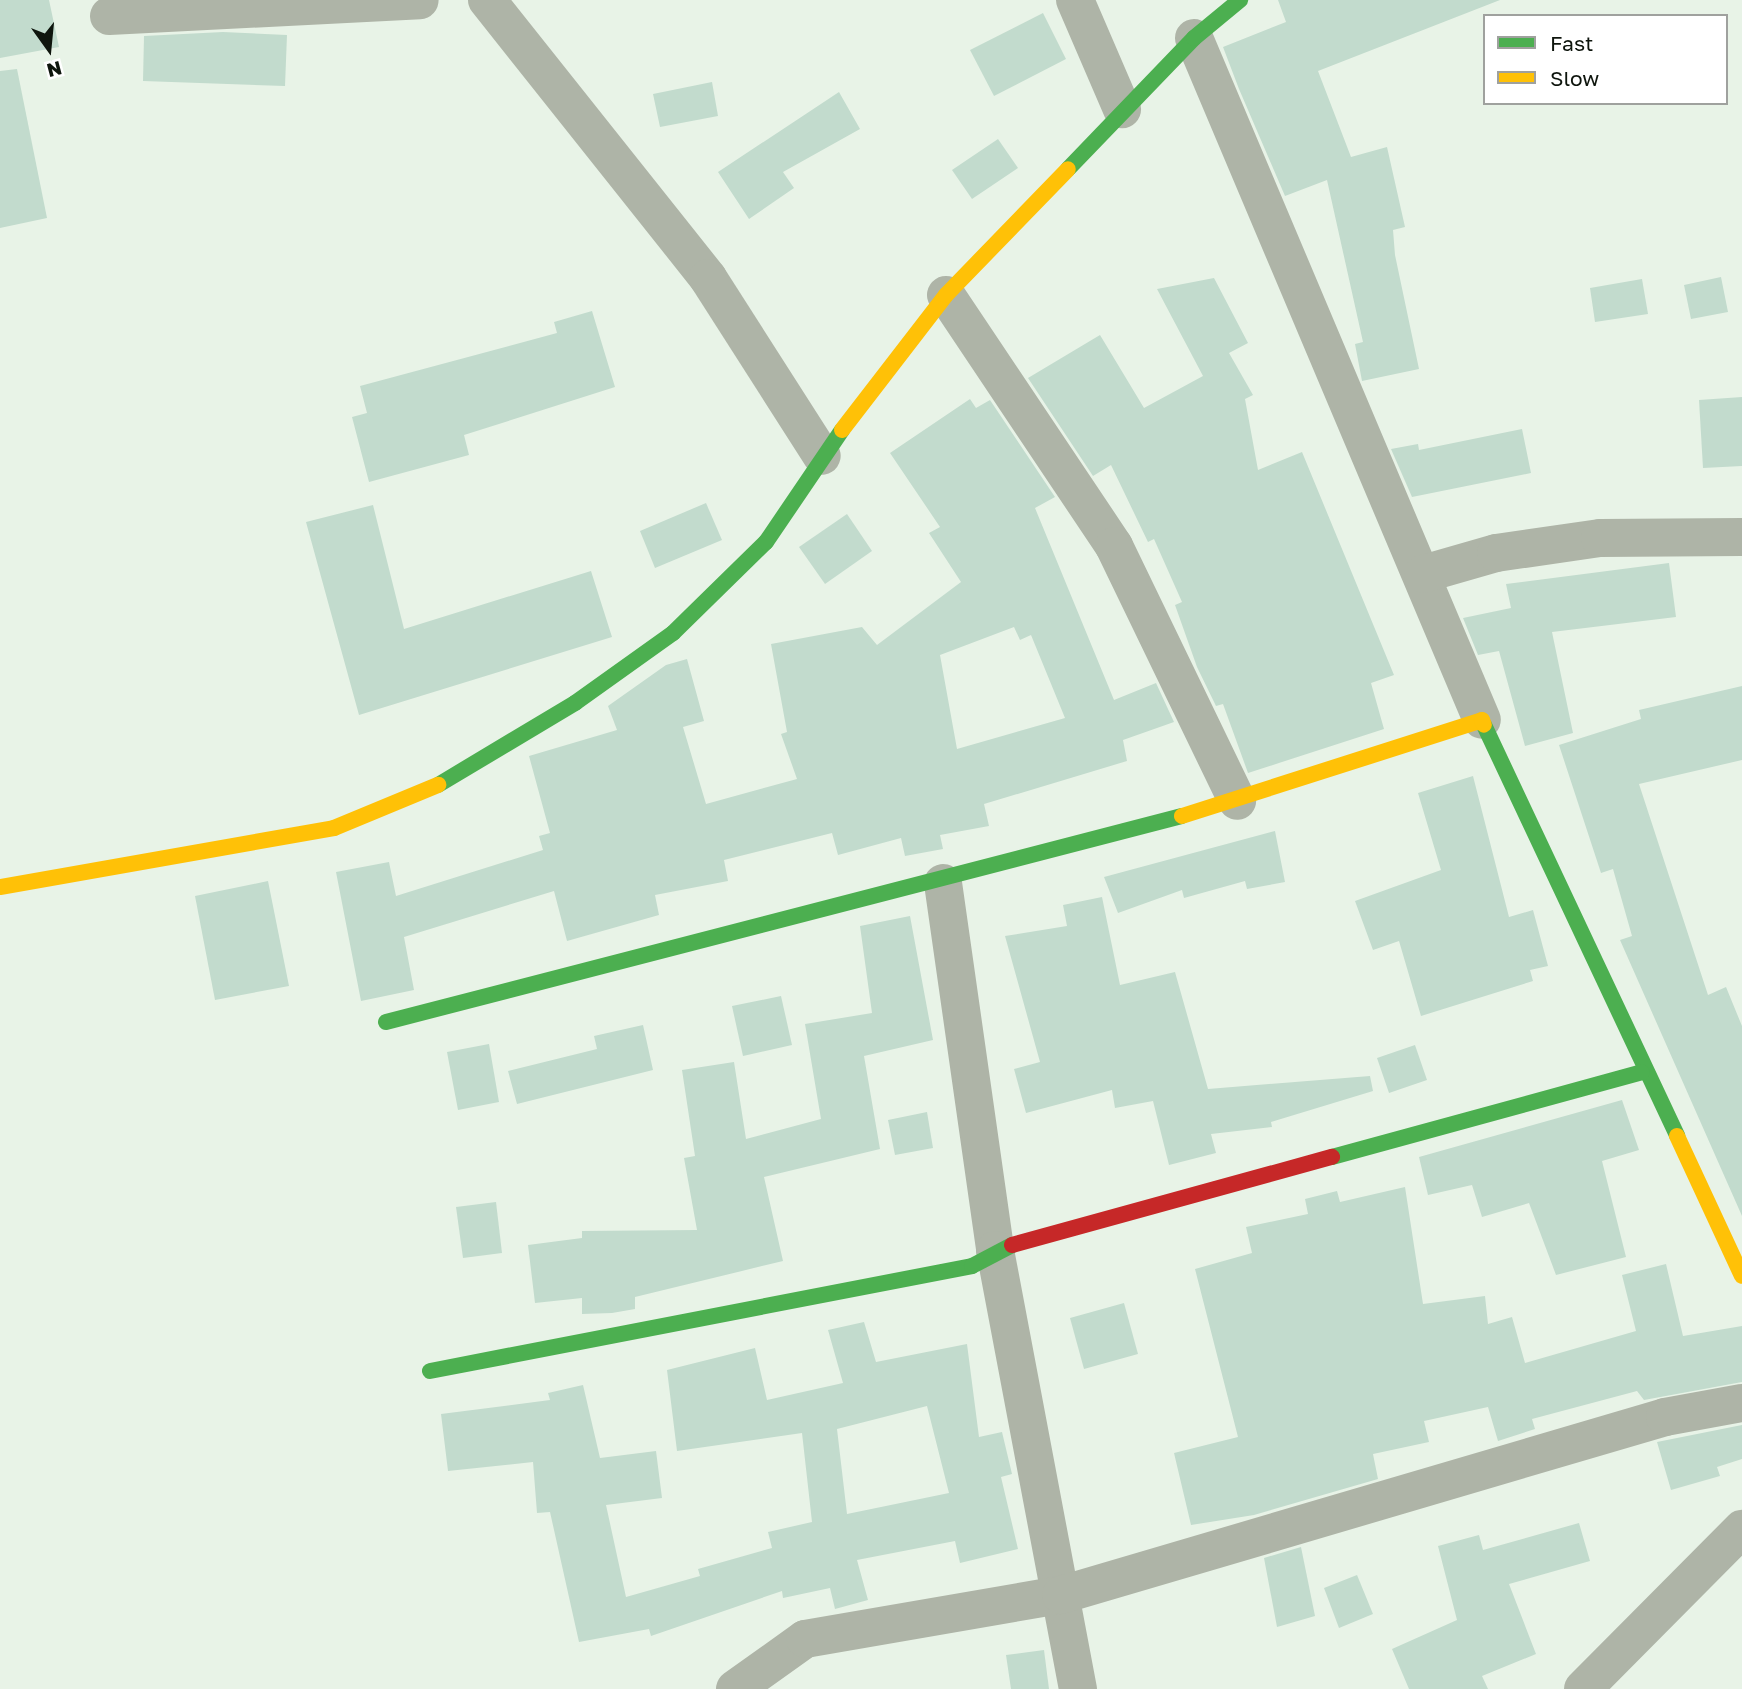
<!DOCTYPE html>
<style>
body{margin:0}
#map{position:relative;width:1742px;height:1689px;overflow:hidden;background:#e8f3e7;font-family:"Golos Text",sans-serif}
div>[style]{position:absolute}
.building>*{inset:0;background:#c2dbcd}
.street>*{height:38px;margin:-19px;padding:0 19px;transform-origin:19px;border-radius:19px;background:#aeb4a7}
.fast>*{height:16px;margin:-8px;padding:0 8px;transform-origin:8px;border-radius:8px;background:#4caf50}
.slow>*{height:16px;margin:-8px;padding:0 8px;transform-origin:8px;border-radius:8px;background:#ffc107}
.jam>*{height:16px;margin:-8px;padding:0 8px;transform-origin:8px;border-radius:8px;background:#c62828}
span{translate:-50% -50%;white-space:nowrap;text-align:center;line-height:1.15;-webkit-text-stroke:5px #fff;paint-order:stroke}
.legend{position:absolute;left:1483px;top:14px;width:245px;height:91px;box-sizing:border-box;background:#fff;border:2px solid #9fa19e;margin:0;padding:9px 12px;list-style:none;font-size:21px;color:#0e150d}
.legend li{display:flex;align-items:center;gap:14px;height:35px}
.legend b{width:35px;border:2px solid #9fa19e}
.north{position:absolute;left:14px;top:14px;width:70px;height:70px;-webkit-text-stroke:5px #fff;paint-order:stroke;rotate:165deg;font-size:19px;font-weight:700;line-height:28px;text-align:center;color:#0e150d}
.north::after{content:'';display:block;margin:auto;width:24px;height:32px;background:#0e150d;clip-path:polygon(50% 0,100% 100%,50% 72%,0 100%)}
</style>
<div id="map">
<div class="building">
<i style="clip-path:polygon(0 0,49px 0,59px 47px,0 58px)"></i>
<i style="clip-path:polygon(1278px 0,1500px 0,1318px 71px,1351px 157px,1387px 147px,1405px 227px,1393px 230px,1395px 255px,1419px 369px,1362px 381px,1355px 344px,1363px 342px,1327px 180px,1285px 196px,1239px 89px,1223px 47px,1286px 22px)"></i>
<i style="clip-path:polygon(1043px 13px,1066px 59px,994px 96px,970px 50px)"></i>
<i style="clip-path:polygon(223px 32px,287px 35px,285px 86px,143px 81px,144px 36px)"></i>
<i style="clip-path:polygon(17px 69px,47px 218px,0 228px,0 71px)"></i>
<i style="clip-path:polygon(712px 82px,718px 116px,660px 127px,653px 94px)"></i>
<i style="clip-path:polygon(839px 92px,860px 129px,783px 172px,794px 188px,749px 219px,718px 172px)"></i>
<i style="clip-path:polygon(998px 139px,1018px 168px,972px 199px,952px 170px)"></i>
<i style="clip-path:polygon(1721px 277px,1728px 312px,1691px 319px,1684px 285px)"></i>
<i style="clip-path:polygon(1214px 278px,1248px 343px,1229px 353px,1253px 395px,1245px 399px,1258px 470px,1302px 452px,1394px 675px,1371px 683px,1384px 729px,1248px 773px,1223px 704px,1216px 706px,1197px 667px,1175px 605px,1182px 602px,1154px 539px,1148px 542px,1111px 465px,1093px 476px,1028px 378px,1100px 335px,1144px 408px,1203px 376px,1157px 289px)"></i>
<i style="clip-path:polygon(1642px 279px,1648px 314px,1595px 322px,1590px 288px)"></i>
<i style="clip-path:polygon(592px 311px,615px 387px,464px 435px,469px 455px,369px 482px,352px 417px,367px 413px,360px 386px,557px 333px,554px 322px)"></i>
<i style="clip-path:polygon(1742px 397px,1742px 466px,1703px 468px,1699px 400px)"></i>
<i style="clip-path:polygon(evenodd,970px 399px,976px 408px,990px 400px,1055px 497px,1035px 508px,1114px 700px,1156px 683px,1174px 722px,1123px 740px,1127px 761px,984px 804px,989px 826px,940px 835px,943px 849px,905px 856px,901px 838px,838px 855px,832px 833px,724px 860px,728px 881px,655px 895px,659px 915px,567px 941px,554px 891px,404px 937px,414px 990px,361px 1001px,336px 872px,389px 862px,396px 896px,543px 850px,539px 836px,550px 833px,529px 756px,617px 730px,608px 706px,666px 665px,687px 659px,704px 721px,683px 727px,706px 804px,797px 779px,781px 734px,787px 732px,771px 644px,862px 627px,877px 645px,961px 582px,929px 533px,940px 527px,890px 453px,970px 399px,1014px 627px,1020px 640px,1031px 635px,1065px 718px,957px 749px,940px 655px,1014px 627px)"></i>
<i style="clip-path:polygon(1522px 429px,1531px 473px,1412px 497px,1391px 449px,1418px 444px,1419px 450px)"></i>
<i style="clip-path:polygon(706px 503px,722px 540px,655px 568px,640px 531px)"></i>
<i style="clip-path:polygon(373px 505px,404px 629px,591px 571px,612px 637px,359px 715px,306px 522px)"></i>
<i style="clip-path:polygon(847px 514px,872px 551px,825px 584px,799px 547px)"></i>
<i style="clip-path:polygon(1669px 563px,1676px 617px,1552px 632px,1573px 733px,1525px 746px,1499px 651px,1478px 655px,1463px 618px,1511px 608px,1506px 584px)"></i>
<i style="clip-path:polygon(1742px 686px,1742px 760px,1639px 784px,1708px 995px,1726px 987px,1742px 1026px,1742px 1216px,1620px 940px,1632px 936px,1613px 869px,1601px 873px,1559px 745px,1641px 719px,1639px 710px)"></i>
<i style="clip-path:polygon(1473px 776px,1509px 917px,1533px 910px,1548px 966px,1530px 970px,1533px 981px,1421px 1016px,1399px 941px,1373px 950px,1355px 901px,1441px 870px,1418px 793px)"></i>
<i style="clip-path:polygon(1275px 831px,1285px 882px,1247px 889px,1245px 881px,1184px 898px,1182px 890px,1118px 913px,1104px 877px)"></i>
<i style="clip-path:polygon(268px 881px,289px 986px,215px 1000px,195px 896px)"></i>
<i style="clip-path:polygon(1102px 897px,1120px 985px,1175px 972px,1208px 1089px,1370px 1076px,1373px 1091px,1271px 1122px,1272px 1127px,1211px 1134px,1216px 1153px,1169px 1165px,1153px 1101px,1115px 1108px,1112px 1090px,1026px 1113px,1014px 1069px,1040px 1062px,1005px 936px,1067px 926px,1063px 905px)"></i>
<i style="clip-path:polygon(910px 916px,933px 1040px,864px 1056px,880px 1149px,764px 1177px,783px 1261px,635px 1297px,635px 1309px,612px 1313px,582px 1314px,582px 1298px,535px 1303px,528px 1245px,582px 1238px,582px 1231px,697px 1230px,684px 1158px,695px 1156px,682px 1070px,734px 1062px,746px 1139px,821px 1119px,805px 1024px,872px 1013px,860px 926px)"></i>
<i style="clip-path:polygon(781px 996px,792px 1045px,743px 1056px,732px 1006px)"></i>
<i style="clip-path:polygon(643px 1025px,653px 1070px,517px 1104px,508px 1071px,597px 1049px,594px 1036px)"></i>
<i style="clip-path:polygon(489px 1044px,499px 1102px,458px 1110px,447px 1052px)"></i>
<i style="clip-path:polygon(1415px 1045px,1427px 1080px,1389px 1093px,1377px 1058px)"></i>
<i style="clip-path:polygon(1622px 1100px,1639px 1150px,1602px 1161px,1626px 1257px,1556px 1275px,1529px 1203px,1482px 1217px,1472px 1185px,1428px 1195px,1419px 1157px)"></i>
<i style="clip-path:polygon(927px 1112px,933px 1148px,895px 1155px,888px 1120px)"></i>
<i style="clip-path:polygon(1405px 1187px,1423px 1304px,1485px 1296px,1488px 1324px,1512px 1317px,1525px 1363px,1636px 1331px,1622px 1275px,1666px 1264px,1683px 1336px,1742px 1326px,1742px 1382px,1644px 1400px,1637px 1391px,1532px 1419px,1535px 1429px,1498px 1441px,1488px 1407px,1424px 1421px,1429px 1442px,1373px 1454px,1378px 1479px,1254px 1515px,1191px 1525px,1174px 1453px,1238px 1437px,1195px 1269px,1252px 1253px,1246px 1227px,1308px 1214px,1305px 1199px,1337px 1191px,1340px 1202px)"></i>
<i style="clip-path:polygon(496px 1202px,502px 1253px,463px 1258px,456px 1207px)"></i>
<i style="clip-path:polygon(1124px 1303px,1138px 1354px,1084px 1369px,1070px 1318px)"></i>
<i style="clip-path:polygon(evenodd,864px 1322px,876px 1362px,967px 1344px,979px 1437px,1002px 1432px,1012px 1474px,1001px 1477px,1018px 1549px,960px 1563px,955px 1541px,857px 1560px,868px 1600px,835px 1609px,830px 1588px,783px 1598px,782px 1591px,651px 1636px,649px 1629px,579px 1642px,550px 1512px,537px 1513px,533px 1462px,448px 1471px,441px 1414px,550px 1400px,548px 1393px,583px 1385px,600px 1458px,656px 1451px,662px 1498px,606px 1505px,626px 1597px,700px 1576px,698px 1569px,772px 1548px,768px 1532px,812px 1522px,802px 1433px,677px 1451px,667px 1370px,755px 1348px,767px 1400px,843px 1383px,828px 1330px,864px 1322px,927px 1406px,949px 1493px,847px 1514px,837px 1429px,927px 1406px)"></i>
<i style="clip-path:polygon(1742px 1425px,1742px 1459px,1717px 1467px,1720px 1476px,1671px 1490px,1657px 1442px)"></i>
<i style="clip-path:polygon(1579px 1523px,1590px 1561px,1509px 1584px,1536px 1654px,1482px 1676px,1488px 1689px,1409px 1689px,1392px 1649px,1457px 1620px,1438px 1546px,1479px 1535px,1483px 1550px)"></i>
<i style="clip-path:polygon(1301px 1547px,1315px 1616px,1277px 1627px,1264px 1558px)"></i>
<i style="clip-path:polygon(1357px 1575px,1373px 1614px,1339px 1628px,1324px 1588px)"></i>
<i style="clip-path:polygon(1044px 1650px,1049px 1689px,1011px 1689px,1006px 1655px)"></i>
</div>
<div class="street">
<i style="left:487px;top:0;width:355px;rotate:51.5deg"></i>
<i style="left:708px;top:278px;width:211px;rotate:57.4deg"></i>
<i style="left:1075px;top:0;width:119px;rotate:66.7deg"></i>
<i style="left:109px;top:16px;width:311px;rotate:-2.9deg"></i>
<i style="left:1194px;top:38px;width:740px;rotate:67.11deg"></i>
<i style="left:946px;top:295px;width:302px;rotate:56.2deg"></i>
<i style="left:1114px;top:546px;width:283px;rotate:64.2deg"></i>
<i style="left:1423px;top:574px;width:76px;rotate:-16deg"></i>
<i style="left:1496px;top:553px;width:105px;rotate:-8.2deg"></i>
<i style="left:1600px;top:538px;width:142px;rotate:-0.4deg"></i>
<i style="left:943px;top:883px;width:371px;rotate:81.9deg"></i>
<i style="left:995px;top:1250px;width:447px;rotate:79.3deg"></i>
<i style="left:735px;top:1689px;width:86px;rotate:-35.5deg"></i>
<i style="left:805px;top:1639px;width:260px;rotate:-9.8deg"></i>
<i style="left:1061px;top:1595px;width:630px;rotate:-16.42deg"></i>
<i style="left:1665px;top:1417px;width:78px;rotate:-10.3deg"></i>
<i style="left:1583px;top:1689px;width:226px;rotate:-45.2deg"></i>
</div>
<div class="fast">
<i style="left:1068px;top:169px;width:182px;rotate:-46.1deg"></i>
<i style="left:1194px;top:38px;width:60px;rotate:-39.6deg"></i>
<i style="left:1484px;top:725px;width:454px;rotate:64.8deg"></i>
<i style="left:438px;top:785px;width:160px;rotate:-30.9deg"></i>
<i style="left:575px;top:703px;width:120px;rotate:-35.5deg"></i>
<i style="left:673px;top:633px;width:130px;rotate:-44.4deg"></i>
<i style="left:766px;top:542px;width:135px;rotate:-55.8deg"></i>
<i style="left:386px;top:1022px;width:822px;rotate:-14.51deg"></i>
<i style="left:1332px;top:1157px;width:321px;rotate:-15.3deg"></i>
<i style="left:430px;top:1371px;width:552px;rotate:-10.96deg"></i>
<i style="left:972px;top:1266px;width:45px;rotate:-27.7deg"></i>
</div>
<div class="slow">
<i style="left:842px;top:430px;width:170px;rotate:-52.4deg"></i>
<i style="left:946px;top:295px;width:175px;rotate:-45.9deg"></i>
<i style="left:1182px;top:816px;width:315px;rotate:-17.7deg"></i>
<i style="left:1482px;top:720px;width:5px;rotate:68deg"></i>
<i style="left:0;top:887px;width:339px;rotate:-10deg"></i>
<i style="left:334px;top:828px;width:113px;rotate:-22.5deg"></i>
<i style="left:1677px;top:1136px;width:154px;rotate:65.1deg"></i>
</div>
<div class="jam">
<i style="left:1012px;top:1245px;width:332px;rotate:-15.4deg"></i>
</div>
<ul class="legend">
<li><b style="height:9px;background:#4caf50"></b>Fast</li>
<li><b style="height:9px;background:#ffc107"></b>Slow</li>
</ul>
<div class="north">N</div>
</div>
